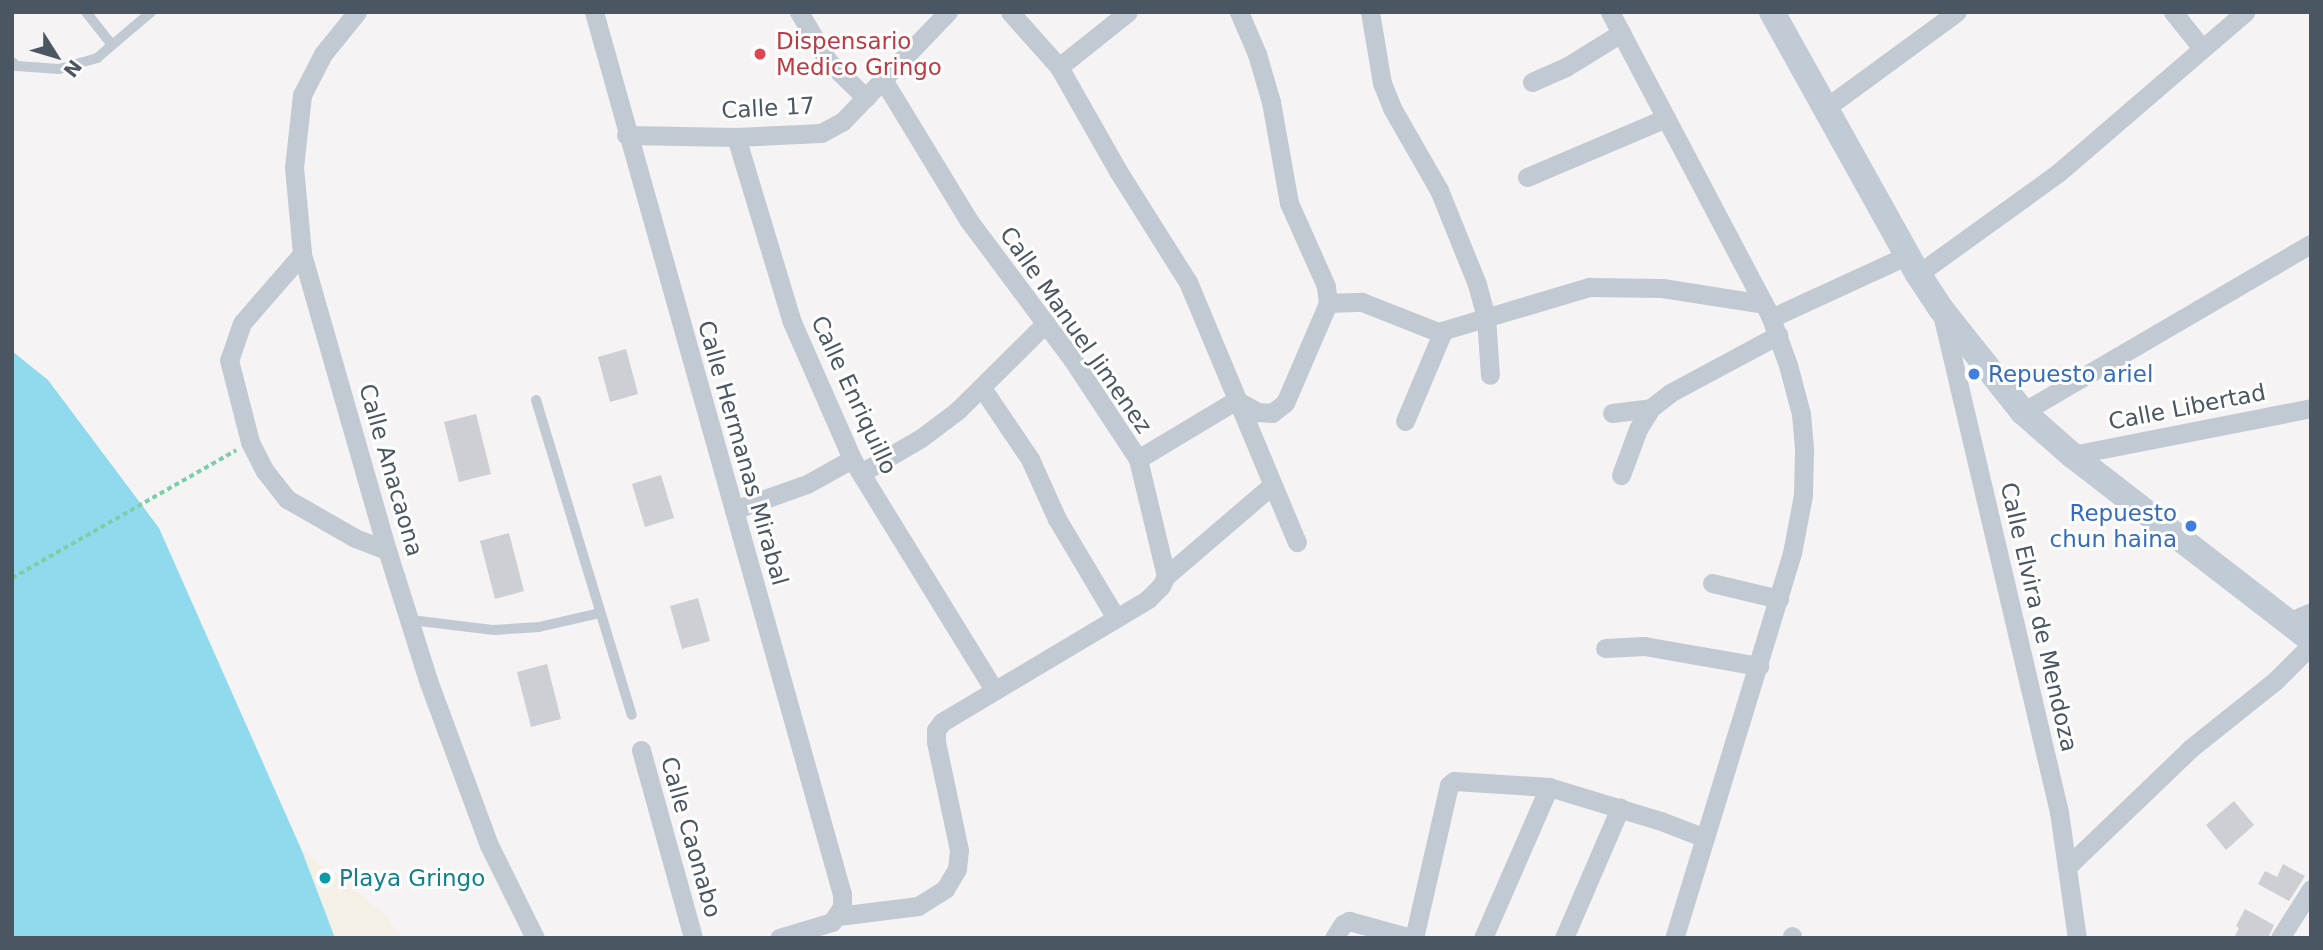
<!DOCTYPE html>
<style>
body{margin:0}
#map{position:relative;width:2323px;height:950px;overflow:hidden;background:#f5f3f3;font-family:"DejaVu Sans",sans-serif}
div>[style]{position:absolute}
.sand>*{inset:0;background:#f5f0e5}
.water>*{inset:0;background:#90daee}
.building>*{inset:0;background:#cdcfd5}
.path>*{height:3.5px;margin-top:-1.75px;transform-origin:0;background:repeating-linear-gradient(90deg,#7ad0a6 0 5px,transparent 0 8.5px)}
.lane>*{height:10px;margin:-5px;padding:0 5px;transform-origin:5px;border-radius:5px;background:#c1cad2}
.street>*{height:19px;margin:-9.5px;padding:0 9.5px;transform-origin:9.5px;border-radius:9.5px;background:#c1cad2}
.secondary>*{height:26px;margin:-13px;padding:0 13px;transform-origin:13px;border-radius:13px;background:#c1cbd6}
.dots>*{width:19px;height:19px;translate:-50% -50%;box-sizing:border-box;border:4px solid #fff;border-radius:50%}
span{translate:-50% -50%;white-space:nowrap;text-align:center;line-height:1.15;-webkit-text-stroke:6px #fff;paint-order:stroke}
.health-label{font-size:23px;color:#be3a42}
.left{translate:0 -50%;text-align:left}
.street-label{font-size:23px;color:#4a5661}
.shop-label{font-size:23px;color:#366cbe}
.right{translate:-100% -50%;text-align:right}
.culture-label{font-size:23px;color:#0d838f}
.frame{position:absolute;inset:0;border:14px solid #4a5661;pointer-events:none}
.north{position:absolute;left:21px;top:21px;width:70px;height:70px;-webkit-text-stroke:5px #fff;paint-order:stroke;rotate:127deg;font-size:19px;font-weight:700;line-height:28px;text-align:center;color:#4a5661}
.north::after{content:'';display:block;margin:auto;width:24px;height:32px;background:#4a5661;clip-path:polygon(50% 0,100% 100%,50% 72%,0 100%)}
</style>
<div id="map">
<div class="sand">
<i style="clip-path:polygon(302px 851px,385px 914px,401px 938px,335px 938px)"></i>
</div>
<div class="water">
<i style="clip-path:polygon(12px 351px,48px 380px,159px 528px,302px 851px,335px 938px,12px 938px)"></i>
</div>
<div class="building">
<i style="clip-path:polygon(626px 349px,638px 394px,610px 402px,598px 357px)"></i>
<i style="clip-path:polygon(476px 414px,491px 474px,459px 482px,444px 422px)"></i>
<i style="clip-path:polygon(661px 475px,674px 518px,645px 527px,632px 484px)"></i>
<i style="clip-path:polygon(509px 533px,524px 591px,495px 599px,480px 541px)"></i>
<i style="clip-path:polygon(698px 598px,710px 641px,682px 649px,670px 606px)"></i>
<i style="clip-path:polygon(547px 664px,561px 719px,531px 727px,517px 672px)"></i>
<i style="clip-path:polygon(2234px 801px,2254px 825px,2226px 850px,2206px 825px)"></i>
<i style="clip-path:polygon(2283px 864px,2305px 876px,2289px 901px,2258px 884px,2265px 871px,2277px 877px)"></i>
<i style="clip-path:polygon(2245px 909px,2274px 925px,2268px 938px,2234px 938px,2239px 928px,2236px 926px)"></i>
</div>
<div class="path">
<i style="left:12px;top:578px;width:258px;rotate:-29.7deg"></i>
</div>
<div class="lane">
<i style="left:86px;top:12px;width:42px;rotate:51.8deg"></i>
<i style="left:12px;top:62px;width:6px;rotate:39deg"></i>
<i style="left:17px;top:66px;width:42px;rotate:4.1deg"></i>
<i style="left:59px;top:69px;width:40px;rotate:-16deg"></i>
<i style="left:97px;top:58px;width:71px;rotate:-40.4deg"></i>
<i style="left:536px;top:400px;width:329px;rotate:73.1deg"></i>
<i style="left:411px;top:620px;width:84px;rotate:6.9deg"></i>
<i style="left:494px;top:630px;width:45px;rotate:-3.8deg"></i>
<i style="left:539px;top:627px;width:63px;rotate:-12.9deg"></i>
</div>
<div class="street">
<i style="left:357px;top:12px;width:54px;rotate:129deg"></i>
<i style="left:323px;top:54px;width:46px;rotate:117.1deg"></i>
<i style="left:302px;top:95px;width:72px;rotate:96.3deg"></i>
<i style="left:294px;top:167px;width:87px;rotate:84.7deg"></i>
<i style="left:302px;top:254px;width:308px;rotate:74deg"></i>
<i style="left:387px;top:550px;width:139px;rotate:72.5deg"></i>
<i style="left:429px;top:683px;width:173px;rotate:69.7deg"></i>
<i style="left:489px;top:845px;width:104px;rotate:63.7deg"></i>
<i style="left:594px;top:12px;width:916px;rotate:74.3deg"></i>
<i style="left:842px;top:894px;width:13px;rotate:90deg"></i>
<i style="left:842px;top:907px;width:18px;rotate:124deg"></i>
<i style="left:832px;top:922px;width:55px;rotate:163.2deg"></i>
<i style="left:799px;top:12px;width:57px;rotate:59.4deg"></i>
<i style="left:828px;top:61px;width:53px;rotate:44.2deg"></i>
<i style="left:1010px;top:12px;width:74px;rotate:48.3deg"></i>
<i style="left:1059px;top:67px;width:120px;rotate:60.4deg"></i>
<i style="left:1118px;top:171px;width:131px;rotate:57.8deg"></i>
<i style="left:1188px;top:282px;width:282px;rotate:67.3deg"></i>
<i style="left:1370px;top:12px;width:72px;rotate:80.4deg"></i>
<i style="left:1382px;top:83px;width:27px;rotate:68deg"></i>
<i style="left:1392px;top:108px;width:95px;rotate:60.2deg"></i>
<i style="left:1439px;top:190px;width:101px;rotate:68deg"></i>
<i style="left:1477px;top:284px;width:34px;rotate:75deg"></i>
<i style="left:1486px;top:317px;width:58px;rotate:86.1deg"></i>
<i style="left:1610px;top:12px;width:346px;rotate:62.2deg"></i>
<i style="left:1771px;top:318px;width:50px;rotate:70.1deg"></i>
<i style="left:1788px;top:365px;width:51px;rotate:75.1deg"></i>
<i style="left:1801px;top:414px;width:37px;rotate:85deg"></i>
<i style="left:1804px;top:451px;width:44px;rotate:91.3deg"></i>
<i style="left:1803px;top:495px;width:59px;rotate:100.7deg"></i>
<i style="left:1792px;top:553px;width:403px;rotate:107deg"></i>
<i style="left:2173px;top:12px;width:45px;rotate:51.3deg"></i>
<i style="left:1059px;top:67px;width:88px;rotate:-38.6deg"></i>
<i style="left:1532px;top:82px;width:37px;rotate:-24deg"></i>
<i style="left:1566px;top:67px;width:65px;rotate:-31.7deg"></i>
<i style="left:1827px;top:107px;width:161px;rotate:-36.2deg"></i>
<i style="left:626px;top:135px;width:110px;rotate:1deg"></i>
<i style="left:736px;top:137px;width:85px;rotate:-2.7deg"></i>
<i style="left:821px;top:133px;width:24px;rotate:-28deg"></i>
<i style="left:842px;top:122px;width:153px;rotate:-46.1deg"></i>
<i style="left:736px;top:137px;width:193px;rotate:73.2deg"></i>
<i style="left:792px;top:322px;width:150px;rotate:66.3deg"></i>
<i style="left:852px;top:459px;width:271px;rotate:58.4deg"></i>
<i style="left:1527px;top:177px;width:151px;rotate:-23deg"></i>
<i style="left:302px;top:254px;width:91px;rotate:131deg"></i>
<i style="left:242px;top:323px;width:39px;rotate:109deg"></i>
<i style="left:229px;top:360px;width:85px;rotate:75.6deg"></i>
<i style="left:250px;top:442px;width:33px;rotate:63deg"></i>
<i style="left:265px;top:471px;width:36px;rotate:52deg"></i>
<i style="left:287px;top:499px;width:78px;rotate:29.8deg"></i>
<i style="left:355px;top:538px;width:34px;rotate:21deg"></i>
<i style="left:1918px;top:274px;width:173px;rotate:-35.8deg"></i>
<i style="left:2058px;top:173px;width:247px;rotate:-40.7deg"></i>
<i style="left:1328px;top:303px;width:34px;rotate:-2deg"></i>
<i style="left:1362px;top:302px;width:82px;rotate:21.5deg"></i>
<i style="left:1438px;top:332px;width:158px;rotate:-16.6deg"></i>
<i style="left:1589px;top:287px;width:73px;rotate:0.8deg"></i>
<i style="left:1662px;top:288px;width:103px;rotate:8.9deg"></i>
<i style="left:1942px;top:314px;width:512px;rotate:76.78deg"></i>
<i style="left:2059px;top:812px;width:127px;rotate:81.9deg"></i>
<i style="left:1771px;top:318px;width:151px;rotate:-24.7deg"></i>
<i style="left:982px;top:388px;width:86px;rotate:55.9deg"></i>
<i style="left:1030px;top:459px;width:66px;rotate:65.8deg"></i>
<i style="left:1057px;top:519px;width:115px;rotate:59.2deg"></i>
<i style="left:2023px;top:412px;width:333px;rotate:-30.3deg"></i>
<i style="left:1612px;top:413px;width:39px;rotate:-7deg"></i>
<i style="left:1405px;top:421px;width:98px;rotate:-67.1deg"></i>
<i style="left:2072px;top:455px;width:244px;rotate:-11.1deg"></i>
<i style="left:1138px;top:459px;width:114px;rotate:-31deg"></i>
<i style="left:1236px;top:400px;width:25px;rotate:29deg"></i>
<i style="left:1258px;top:412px;width:14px;rotate:4deg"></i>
<i style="left:1272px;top:413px;width:16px;rotate:-38deg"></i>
<i style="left:1285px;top:403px;width:109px;rotate:-66.7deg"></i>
<i style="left:1328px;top:303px;width:17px;rotate:-97deg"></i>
<i style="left:1326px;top:286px;width:91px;rotate:-114deg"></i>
<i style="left:1289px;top:203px;width:103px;rotate:-100.1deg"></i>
<i style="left:1271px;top:102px;width:50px;rotate:-106.3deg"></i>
<i style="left:1257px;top:54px;width:46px;rotate:-113.2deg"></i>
<i style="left:861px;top:473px;width:69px;rotate:-30.3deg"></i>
<i style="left:921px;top:438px;width:45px;rotate:-36.9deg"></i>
<i style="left:957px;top:411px;width:125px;rotate:-44.7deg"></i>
<i style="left:1621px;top:475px;width:49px;rotate:-69.7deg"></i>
<i style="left:1638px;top:429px;width:25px;rotate:-58deg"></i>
<i style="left:1651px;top:408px;width:24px;rotate:-38deg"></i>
<i style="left:1670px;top:393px;width:123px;rotate:-28.2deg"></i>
<i style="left:734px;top:510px;width:77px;rotate:-19.6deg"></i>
<i style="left:807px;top:484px;width:51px;rotate:-29.1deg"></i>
<i style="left:1166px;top:576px;width:140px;rotate:-40.6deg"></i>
<i style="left:1712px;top:583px;width:69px;rotate:13.4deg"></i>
<i style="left:2288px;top:622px;width:25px;rotate:-23deg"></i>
<i style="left:1605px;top:648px;width:39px;rotate:-3deg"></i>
<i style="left:1644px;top:646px;width:117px;rotate:9.9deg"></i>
<i style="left:641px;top:750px;width:195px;rotate:74.5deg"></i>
<i style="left:2067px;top:867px;width:172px;rotate:-43.8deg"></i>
<i style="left:2191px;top:748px;width:107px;rotate:-38.6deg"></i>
<i style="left:2275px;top:681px;width:51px;rotate:-45deg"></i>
<i style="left:838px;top:916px;width:81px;rotate:-7.1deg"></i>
<i style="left:918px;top:906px;width:32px;rotate:-32deg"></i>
<i style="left:945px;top:889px;width:23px;rotate:-59deg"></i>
<i style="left:957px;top:869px;width:19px;rotate:-84deg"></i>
<i style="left:959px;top:850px;width:110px;rotate:-102deg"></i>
<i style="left:936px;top:742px;width:12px;rotate:-90deg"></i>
<i style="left:936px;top:730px;width:10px;rotate:-53deg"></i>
<i style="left:942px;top:722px;width:240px;rotate:-30.8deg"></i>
<i style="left:1148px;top:599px;width:18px;rotate:-45deg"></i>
<i style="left:1161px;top:586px;width:11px;rotate:-63deg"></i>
<i style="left:1166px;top:576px;width:120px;rotate:-103.5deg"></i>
<i style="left:1138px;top:459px;width:120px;rotate:-123.4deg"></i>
<i style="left:1072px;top:359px;width:172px;rotate:-126.7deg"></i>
<i style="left:969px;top:221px;width:164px;rotate:-121.3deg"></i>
<i style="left:1334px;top:938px;width:17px;rotate:-57deg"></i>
<i style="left:1343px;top:924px;width:7px;rotate:-27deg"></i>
<i style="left:1349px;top:921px;width:64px;rotate:15.3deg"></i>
<i style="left:1414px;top:938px;width:157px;rotate:-77.1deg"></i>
<i style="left:1449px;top:785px;width:6px;rotate:-39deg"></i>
<i style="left:1454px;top:781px;width:95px;rotate:3.6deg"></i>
<i style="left:1549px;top:787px;width:117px;rotate:16.9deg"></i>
<i style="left:1661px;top:821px;width:47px;rotate:21.1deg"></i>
<i style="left:1483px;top:938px;width:165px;rotate:-66.4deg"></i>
<i style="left:1564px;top:938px;width:142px;rotate:-66.7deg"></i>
<i style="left:1792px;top:938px;width:2px;rotate:-90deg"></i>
<i style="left:2280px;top:938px;width:58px;rotate:-57.7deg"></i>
</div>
<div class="secondary">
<i style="left:1772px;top:12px;width:300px;rotate:60.9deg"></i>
<i style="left:1918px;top:274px;width:42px;rotate:56.7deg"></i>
<i style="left:1941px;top:309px;width:132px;rotate:51.5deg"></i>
<i style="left:2023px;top:412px;width:65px;rotate:41.3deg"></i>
<i style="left:2072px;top:455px;width:302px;rotate:37.7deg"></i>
</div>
<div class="dots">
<i style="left:760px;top:54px;background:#e0444e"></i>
<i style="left:1974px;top:374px;background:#3f7fe0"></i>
<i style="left:2191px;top:526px;background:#3f7fe0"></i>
<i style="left:325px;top:878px;background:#0f9aa8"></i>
</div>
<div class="health-label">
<span class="left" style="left:776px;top:54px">Dispensario<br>Medico Gringo</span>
</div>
<div class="street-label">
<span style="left:768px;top:108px;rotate:-3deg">Calle 17</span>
<span style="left:1076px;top:330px;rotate:55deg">Calle Manuel Jimenez</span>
<span style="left:854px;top:395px;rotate:65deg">Calle Enriquillo</span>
<span style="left:2187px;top:407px;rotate:-11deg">Calle Libertad</span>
<span style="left:743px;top:453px;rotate:74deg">Calle Hermanas Mirabal</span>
<span style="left:391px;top:470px;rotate:74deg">Calle Anacaona</span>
<span style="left:2039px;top:617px;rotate:77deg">Calle Elvira de Mendoza</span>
<span style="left:691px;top:837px;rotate:74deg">Calle Caonabo</span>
</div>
<div class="shop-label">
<span class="left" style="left:1988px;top:374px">Repuesto ariel</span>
<span class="right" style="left:2177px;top:526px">Repuesto<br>chun haina</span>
</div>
<div class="culture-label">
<span class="left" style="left:339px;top:878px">Playa Gringo</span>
</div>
<div class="frame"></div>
<div class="north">N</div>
</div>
